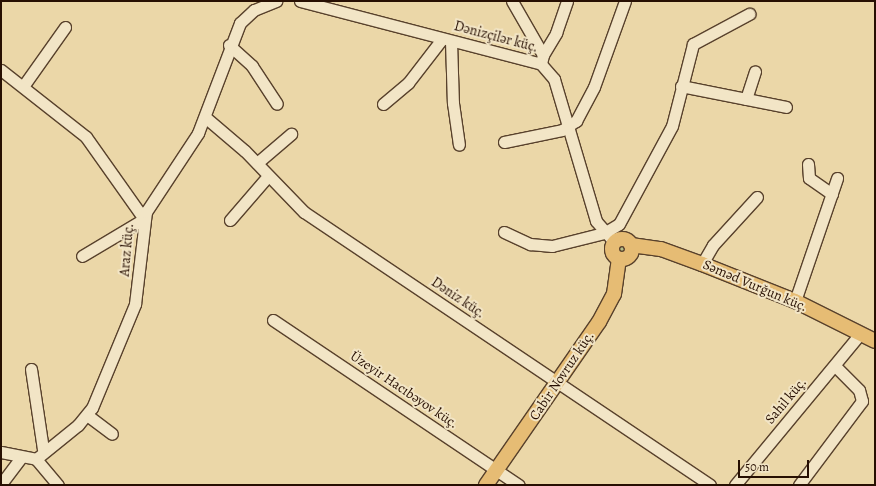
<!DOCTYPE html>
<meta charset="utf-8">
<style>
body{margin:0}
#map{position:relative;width:876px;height:486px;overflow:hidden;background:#ebd7a8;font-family:Alegreya,serif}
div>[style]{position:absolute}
.green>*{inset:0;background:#b5bf89}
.round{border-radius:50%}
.roads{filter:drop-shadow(1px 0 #58412c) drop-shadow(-1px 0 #58412c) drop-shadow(0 1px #58412c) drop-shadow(0 -1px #58412c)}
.minor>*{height:11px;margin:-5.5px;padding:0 5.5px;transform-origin:5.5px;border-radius:5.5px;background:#f2e5c6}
.major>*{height:14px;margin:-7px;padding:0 7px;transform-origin:7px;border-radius:7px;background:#e6bc74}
.major>.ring{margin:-7px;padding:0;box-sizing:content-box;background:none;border:14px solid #e6bc74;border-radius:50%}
span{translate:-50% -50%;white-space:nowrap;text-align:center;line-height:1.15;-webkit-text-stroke:4px #f2e5c6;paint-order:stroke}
.street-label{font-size:14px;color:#270f02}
.frame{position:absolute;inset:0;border:2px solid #270f02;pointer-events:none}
.scale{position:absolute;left:738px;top:460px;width:71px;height:18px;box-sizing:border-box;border:2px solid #270f02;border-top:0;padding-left:5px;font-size:12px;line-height:14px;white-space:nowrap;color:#270f02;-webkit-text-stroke:3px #f2e5c6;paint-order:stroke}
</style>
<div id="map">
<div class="green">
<i class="round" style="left:617px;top:244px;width:10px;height:10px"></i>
</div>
<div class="roads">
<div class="minor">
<i style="left:300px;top:1px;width:249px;rotate:14.6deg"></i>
<i style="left:541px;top:64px;width:20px;rotate:49deg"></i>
<i style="left:554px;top:79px;width:148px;rotate:73.5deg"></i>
<i style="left:596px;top:221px;width:28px;rotate:49deg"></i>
<i style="left:512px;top:1px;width:62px;rotate:60.1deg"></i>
<i style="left:543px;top:55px;width:9px;rotate:103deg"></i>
<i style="left:451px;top:41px;width:62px;rotate:88.2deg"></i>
<i style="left:453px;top:103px;width:42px;rotate:81.9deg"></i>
<i style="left:229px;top:45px;width:31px;rotate:42deg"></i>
<i style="left:252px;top:66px;width:45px;rotate:56.7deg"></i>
<i style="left:543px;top:55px;width:26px;rotate:-59deg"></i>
<i style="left:556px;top:33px;width:34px;rotate:-71deg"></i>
<i style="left:1px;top:70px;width:108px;rotate:38.2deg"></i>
<i style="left:86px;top:137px;width:100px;rotate:54.7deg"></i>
<i style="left:144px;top:219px;width:72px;rotate:149.2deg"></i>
<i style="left:24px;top:85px;width:71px;rotate:-54.7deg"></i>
<i style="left:681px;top:86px;width:107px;rotate:11.3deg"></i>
<i style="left:746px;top:99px;width:29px;rotate:-72deg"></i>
<i style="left:383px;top:104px;width:33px;rotate:-40deg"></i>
<i style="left:408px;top:83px;width:56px;rotate:-52.3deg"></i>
<i style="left:205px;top:117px;width:52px;rotate:40.4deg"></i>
<i style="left:245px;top:151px;width:85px;rotate:46deg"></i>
<i style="left:304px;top:212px;width:489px;rotate:33.9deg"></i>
<i style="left:504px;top:142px;width:59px;rotate:-11.7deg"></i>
<i style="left:562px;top:130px;width:17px;rotate:-33deg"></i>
<i style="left:576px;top:121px;width:38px;rotate:-62deg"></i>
<i style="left:594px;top:87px;width:91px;rotate:-70.2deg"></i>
<i style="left:257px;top:163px;width:45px;rotate:-40.5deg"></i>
<i style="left:808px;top:164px;width:14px;rotate:86deg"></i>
<i style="left:809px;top:178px;width:28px;rotate:35deg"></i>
<i style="left:230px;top:220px;width:58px;rotate:-49.2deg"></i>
<i style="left:504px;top:232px;width:29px;rotate:25deg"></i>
<i style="left:530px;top:244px;width:22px;rotate:5deg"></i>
<i style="left:552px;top:246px;width:54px;rotate:-14deg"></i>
<i style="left:604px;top:233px;width:17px;rotate:-31deg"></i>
<i style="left:619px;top:224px;width:111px;rotate:-61.6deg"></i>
<i style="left:672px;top:126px;width:85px;rotate:-75.6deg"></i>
<i style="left:693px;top:44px;width:64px;rotate:-28.2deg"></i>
<i style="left:702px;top:264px;width:22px;rotate:-60deg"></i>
<i style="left:713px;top:245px;width:65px;rotate:-47.5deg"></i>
<i style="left:795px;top:301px;width:130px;rotate:-71.1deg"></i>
<i style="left:273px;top:320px;width:296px;rotate:33.9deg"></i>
<i style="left:31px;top:369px;width:81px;rotate:81.5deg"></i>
<i style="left:87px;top:415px;width:31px;rotate:37deg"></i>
<i style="left:1px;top:452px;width:36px;rotate:11deg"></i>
<i style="left:36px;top:459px;width:54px;rotate:-39deg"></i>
<i style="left:78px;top:425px;width:22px;rotate:-51deg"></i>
<i style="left:92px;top:408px;width:113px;rotate:-67.5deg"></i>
<i style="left:135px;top:304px;width:93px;rotate:-83.2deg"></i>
<i style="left:146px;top:212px;width:95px;rotate:-56.6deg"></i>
<i style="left:198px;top:133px;width:118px;rotate:-69.1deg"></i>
<i style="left:240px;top:23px;width:19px;rotate:-43deg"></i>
<i style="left:254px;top:10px;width:24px;rotate:-22deg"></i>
<i style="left:36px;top:459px;width:34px;rotate:50deg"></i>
<i style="left:1px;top:484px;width:34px;rotate:-53deg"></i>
<i style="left:735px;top:485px;width:195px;rotate:-50.4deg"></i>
<i style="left:799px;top:485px;width:105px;rotate:-53.1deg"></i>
<i style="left:862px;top:401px;width:11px;rotate:-105deg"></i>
<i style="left:859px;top:390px;width:34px;rotate:-135deg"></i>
</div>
<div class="major">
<i class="ring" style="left:612px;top:239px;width:6px;height:6px"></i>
<i style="left:631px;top:245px;width:30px;rotate:8deg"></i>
<i style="left:661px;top:249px;width:44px;rotate:20.1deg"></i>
<i style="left:702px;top:264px;width:100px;rotate:21.7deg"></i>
<i style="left:795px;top:301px;width:89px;rotate:26.6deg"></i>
<i style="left:486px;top:485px;width:198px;rotate:-55.3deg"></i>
<i style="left:599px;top:322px;width:32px;rotate:-62deg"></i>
<i style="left:614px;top:294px;width:35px;rotate:-82deg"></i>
</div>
</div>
<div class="street-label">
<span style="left:496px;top:37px;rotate:15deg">Dәnizçilәr küç.</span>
<span style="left:127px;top:250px;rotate:-85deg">Araz küç.</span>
<span style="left:755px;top:286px;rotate:23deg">Səməd Vurğun küç.</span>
<span style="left:458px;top:298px;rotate:34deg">Dәniz küç.</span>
<span style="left:562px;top:376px;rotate:-56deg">Cabir Novruz küç.</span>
<span style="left:404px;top:390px;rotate:34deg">Üzeyir Hacıbəyov küç.</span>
<span style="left:786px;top:401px;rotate:-50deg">Sahil küç.</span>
</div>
<div class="frame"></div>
<div class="scale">50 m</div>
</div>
